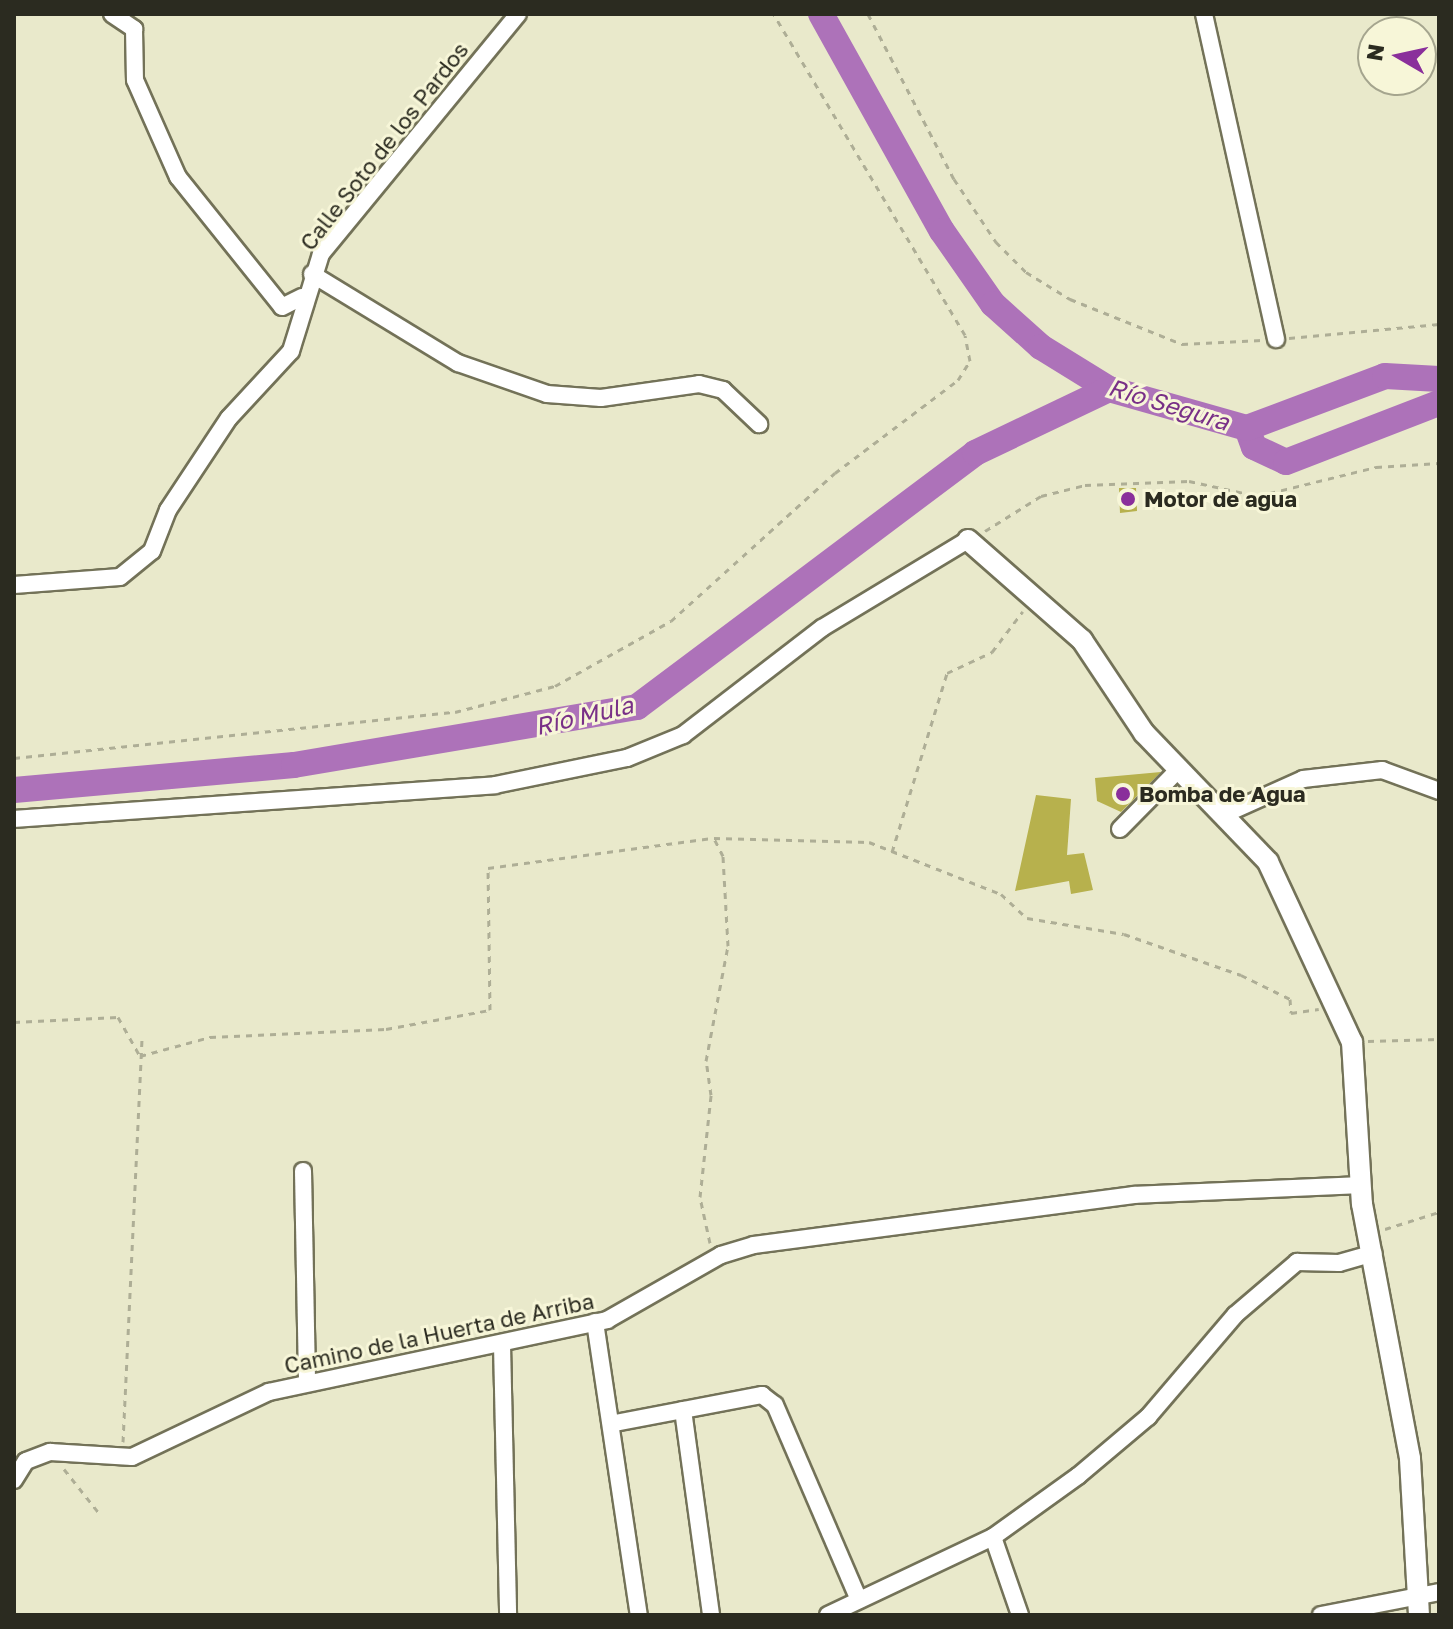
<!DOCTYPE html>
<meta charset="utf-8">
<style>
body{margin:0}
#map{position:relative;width:1453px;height:1629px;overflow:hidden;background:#e9e9cb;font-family:"Golos Text",sans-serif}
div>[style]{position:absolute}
.river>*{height:26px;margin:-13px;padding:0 13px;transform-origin:13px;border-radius:13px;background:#ad72b9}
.building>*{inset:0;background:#b7b14d}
.path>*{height:3px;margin-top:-1.5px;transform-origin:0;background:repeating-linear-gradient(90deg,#aeae96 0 6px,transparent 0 12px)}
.roads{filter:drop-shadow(2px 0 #737258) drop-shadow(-2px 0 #737258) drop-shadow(0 2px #737258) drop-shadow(0 -2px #737258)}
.minor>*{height:16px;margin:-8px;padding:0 8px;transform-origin:8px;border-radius:8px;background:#fff}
.major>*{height:20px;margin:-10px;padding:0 10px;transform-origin:10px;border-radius:10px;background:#fff}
.dots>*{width:22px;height:22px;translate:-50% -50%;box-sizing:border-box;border:4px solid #f7f6d8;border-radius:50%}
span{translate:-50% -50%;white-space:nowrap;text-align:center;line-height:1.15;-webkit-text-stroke:6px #f7f6d8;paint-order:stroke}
.street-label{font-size:22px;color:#2b2b20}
.poi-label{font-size:22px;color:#2b2b20;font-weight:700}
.left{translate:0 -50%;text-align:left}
.water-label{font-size:24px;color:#793087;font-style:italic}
.frame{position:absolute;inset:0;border:16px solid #2b2b20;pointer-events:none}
.north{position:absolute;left:1357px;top:16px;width:80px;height:80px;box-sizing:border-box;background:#f7f6d8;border:2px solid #a5a58e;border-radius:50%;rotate:279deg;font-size:22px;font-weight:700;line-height:32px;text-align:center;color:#2b2b20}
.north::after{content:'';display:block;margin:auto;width:28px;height:36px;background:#8a2f9b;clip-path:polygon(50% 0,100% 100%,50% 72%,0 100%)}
</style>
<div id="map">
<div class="river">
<i style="left:821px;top:14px;width:248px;rotate:60.9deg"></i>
<i style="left:942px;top:231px;width:89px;rotate:55.1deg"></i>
<i style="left:993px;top:304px;width:64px;rotate:41.9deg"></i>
<i style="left:1041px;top:347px;width:80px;rotate:31.7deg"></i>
<i style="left:1109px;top:389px;width:143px;rotate:15.8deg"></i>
<i style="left:1247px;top:428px;width:20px;rotate:70deg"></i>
<i style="left:1254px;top:447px;width:35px;rotate:25deg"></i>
<i style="left:1286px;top:462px;width:164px;rotate:-21.1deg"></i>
<i style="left:1247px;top:428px;width:147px;rotate:-20.6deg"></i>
<i style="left:1385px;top:376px;width:54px;rotate:3.2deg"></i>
<i style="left:14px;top:790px;width:281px;rotate:-5.1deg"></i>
<i style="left:294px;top:765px;width:348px;rotate:-9.6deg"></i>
<i style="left:637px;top:707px;width:423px;rotate:-36.9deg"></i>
<i style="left:975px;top:453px;width:148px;rotate:-25.5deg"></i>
</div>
<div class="building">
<i style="clip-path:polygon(1119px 488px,1136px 488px,1137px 511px,1120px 513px)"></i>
<i style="clip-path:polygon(1161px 772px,1121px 812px,1097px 801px,1095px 778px)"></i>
<i style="clip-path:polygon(1036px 795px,1071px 799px,1067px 855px,1084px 853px,1093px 890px,1071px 894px,1069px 881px,1015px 891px)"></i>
</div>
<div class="path">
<i style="left:868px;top:14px;width:186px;rotate:62.5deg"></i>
<i style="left:954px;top:179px;width:76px;rotate:56.3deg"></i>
<i style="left:996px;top:242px;width:42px;rotate:45deg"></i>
<i style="left:1026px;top:272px;width:52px;rotate:31.5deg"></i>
<i style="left:1070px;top:299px;width:121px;rotate:21.9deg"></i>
<i style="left:1182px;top:344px;width:80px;rotate:-2.9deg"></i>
<i style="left:1289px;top:338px;width:151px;rotate:-5.3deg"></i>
<i style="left:985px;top:531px;width:66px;rotate:-32deg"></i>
<i style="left:1041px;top:496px;width:45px;rotate:-14deg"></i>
<i style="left:1085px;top:485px;width:104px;rotate:-2.2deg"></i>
<i style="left:1189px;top:481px;width:71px;rotate:12.3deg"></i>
<i style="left:1258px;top:496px;width:122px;rotate:-13.8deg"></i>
<i style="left:1376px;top:467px;width:63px;rotate:-3.6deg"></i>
<i style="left:14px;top:758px;width:443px;rotate:-6deg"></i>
<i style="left:455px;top:712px;width:103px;rotate:-14.6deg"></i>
<i style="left:555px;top:686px;width:133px;rotate:-29.3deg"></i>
<i style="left:671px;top:621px;width:221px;rotate:-42.1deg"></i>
<i style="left:835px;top:473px;width:154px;rotate:-37.1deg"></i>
<i style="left:958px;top:380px;width:22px;rotate:-58deg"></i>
<i style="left:970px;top:361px;width:26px;rotate:-101deg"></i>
<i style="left:965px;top:335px;width:374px;rotate:-120.8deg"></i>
<i style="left:892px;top:852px;width:187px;rotate:-72.9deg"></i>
<i style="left:947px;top:673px;width:50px;rotate:-25deg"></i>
<i style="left:992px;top:652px;width:51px;rotate:-52.9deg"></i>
<i style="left:14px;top:1022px;width:104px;rotate:-2.8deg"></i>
<i style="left:118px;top:1017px;width:45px;rotate:60.6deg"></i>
<i style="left:140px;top:1056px;width:73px;rotate:-15.2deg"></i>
<i style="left:210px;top:1037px;width:176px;rotate:-2.6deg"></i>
<i style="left:386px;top:1029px;width:106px;rotate:-10.4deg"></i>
<i style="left:490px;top:1010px;width:142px;rotate:-90.8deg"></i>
<i style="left:488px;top:868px;width:228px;rotate:-7.6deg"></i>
<i style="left:714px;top:838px;width:155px;rotate:1.5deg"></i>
<i style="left:869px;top:842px;width:142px;rotate:21.5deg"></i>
<i style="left:1001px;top:894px;width:35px;rotate:43deg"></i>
<i style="left:1027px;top:918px;width:98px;rotate:9.4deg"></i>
<i style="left:1124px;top:934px;width:124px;rotate:19.3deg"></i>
<i style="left:1241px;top:975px;width:55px;rotate:26.1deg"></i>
<i style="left:1290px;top:999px;width:14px;rotate:86deg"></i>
<i style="left:1291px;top:1013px;width:28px;rotate:-8deg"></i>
<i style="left:1368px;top:1041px;width:71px;rotate:-1.6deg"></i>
<i style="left:1385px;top:1229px;width:57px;rotate:-17.5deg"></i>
<i style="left:710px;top:1243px;width:47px;rotate:-102.3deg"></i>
<i style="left:700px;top:1197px;width:103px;rotate:-83.8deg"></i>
<i style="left:711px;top:1095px;width:34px;rotate:-98deg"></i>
<i style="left:706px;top:1061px;width:117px;rotate:-79.2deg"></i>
<i style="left:728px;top:946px;width:90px;rotate:-93.2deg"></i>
<i style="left:723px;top:856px;width:20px;rotate:-117deg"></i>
<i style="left:123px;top:1442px;width:407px;rotate:-87.3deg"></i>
<i style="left:64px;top:1469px;width:56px;rotate:51.5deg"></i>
</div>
<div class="roads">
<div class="minor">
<i style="left:112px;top:14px;width:27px;rotate:34deg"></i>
<i style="left:134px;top:29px;width:51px;rotate:88.9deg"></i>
<i style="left:135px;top:80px;width:106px;rotate:66.1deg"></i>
<i style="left:178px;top:177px;width:166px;rotate:51.3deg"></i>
<i style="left:282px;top:307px;width:22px;rotate:-27deg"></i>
<i style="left:1204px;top:14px;width:333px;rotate:77.5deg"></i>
<i style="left:312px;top:274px;width:171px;rotate:31.4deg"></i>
<i style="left:458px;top:363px;width:94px;rotate:19.2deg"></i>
<i style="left:547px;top:394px;width:54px;rotate:4.2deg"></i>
<i style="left:601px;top:398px;width:99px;rotate:-8.1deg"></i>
<i style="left:699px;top:384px;width:25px;rotate:14deg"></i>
<i style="left:723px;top:390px;width:50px;rotate:43.4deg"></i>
<i style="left:14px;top:585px;width:106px;rotate:-4.3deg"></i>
<i style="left:120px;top:577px;width:41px;rotate:-39.1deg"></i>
<i style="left:152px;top:551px;width:44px;rotate:-68.7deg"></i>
<i style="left:168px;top:510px;width:110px;rotate:-56.5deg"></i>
<i style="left:229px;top:418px;width:91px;rotate:-47.2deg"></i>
<i style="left:291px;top:351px;width:102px;rotate:-72.8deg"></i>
<i style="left:321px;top:254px;width:310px;rotate:-50.6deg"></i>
<i style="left:1223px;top:815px;width:88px;rotate:-24.2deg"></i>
<i style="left:1303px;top:779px;width:80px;rotate:-6.5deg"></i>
<i style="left:1382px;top:770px;width:61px;rotate:20.2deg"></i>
<i style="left:14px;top:819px;width:482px;rotate:-4deg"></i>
<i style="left:495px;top:785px;width:135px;rotate:-11.6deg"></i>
<i style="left:627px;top:758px;width:61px;rotate:-22.3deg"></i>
<i style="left:683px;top:735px;width:175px;rotate:-37.6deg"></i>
<i style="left:822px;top:628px;width:170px;rotate:-31.1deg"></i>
<i style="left:1120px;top:829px;width:83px;rotate:-45.5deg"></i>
<i style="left:303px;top:1171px;width:211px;rotate:88.9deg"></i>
<i style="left:595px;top:1322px;width:296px;rotate:81.5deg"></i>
<i style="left:502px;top:1345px;width:270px;rotate:88.7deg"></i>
<i style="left:683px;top:1410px;width:207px;rotate:82.2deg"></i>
<i style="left:615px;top:1423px;width:150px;rotate:-10.8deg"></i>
<i style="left:762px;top:1395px;width:16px;rotate:38deg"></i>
<i style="left:775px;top:1405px;width:212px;rotate:66.7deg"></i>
<i style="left:14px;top:1480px;width:22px;rotate:-58deg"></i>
<i style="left:26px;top:1461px;width:26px;rotate:-21deg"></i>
<i style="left:50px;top:1452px;width:82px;rotate:3.5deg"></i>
<i style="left:132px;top:1457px;width:152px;rotate:-25.4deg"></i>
<i style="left:269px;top:1392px;width:346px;rotate:-12deg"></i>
<i style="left:607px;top:1320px;width:131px;rotate:-29.7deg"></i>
<i style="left:721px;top:1255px;width:34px;rotate:-17deg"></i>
<i style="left:754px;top:1245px;width:383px;rotate:-7.5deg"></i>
<i style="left:1134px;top:1195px;width:226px;rotate:-2.5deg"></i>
<i style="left:993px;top:1537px;width:83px;rotate:70.9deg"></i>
<i style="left:828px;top:1615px;width:183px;rotate:-25.3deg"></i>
<i style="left:993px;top:1537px;width:105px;rotate:-35.7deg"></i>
<i style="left:1078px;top:1476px;width:92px;rotate:-40.1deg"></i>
<i style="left:1148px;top:1417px;width:134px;rotate:-49.5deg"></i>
<i style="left:1235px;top:1315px;width:82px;rotate:-40.5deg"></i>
<i style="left:1297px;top:1262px;width:42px;rotate:1.4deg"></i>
<i style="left:1339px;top:1263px;width:36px;rotate:-16deg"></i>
<i style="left:1321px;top:1615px;width:120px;rotate:-11deg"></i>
</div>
<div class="major">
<i style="left:968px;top:540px;width:152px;rotate:41.3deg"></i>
<i style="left:1082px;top:640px;width:112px;rotate:56.3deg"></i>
<i style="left:1144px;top:733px;width:179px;rotate:46.1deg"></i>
<i style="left:1268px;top:862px;width:199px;rotate:65deg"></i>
<i style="left:1352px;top:1042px;width:162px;rotate:86.5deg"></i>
<i style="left:1362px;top:1204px;width:259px;rotate:79.3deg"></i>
<i style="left:1410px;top:1459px;width:156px;rotate:86.7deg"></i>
</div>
</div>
<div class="dots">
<i style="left:1128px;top:499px;background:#8a2f9b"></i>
<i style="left:1123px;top:794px;background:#8a2f9b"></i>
</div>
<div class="street-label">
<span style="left:384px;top:146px;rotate:-52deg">Calle Soto de los Pardos</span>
<span style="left:439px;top:1333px;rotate:-12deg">Camino de la Huerta de Arriba</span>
</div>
<div class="poi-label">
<span class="left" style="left:1144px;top:499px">Motor de agua</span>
<span class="left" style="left:1139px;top:794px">Bomba de Agua</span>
</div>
<div class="water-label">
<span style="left:1169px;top:404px;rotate:17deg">Río Segura</span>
<span style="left:584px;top:715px;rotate:-13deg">Río Mula</span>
</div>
<div class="frame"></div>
<div class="north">N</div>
</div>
